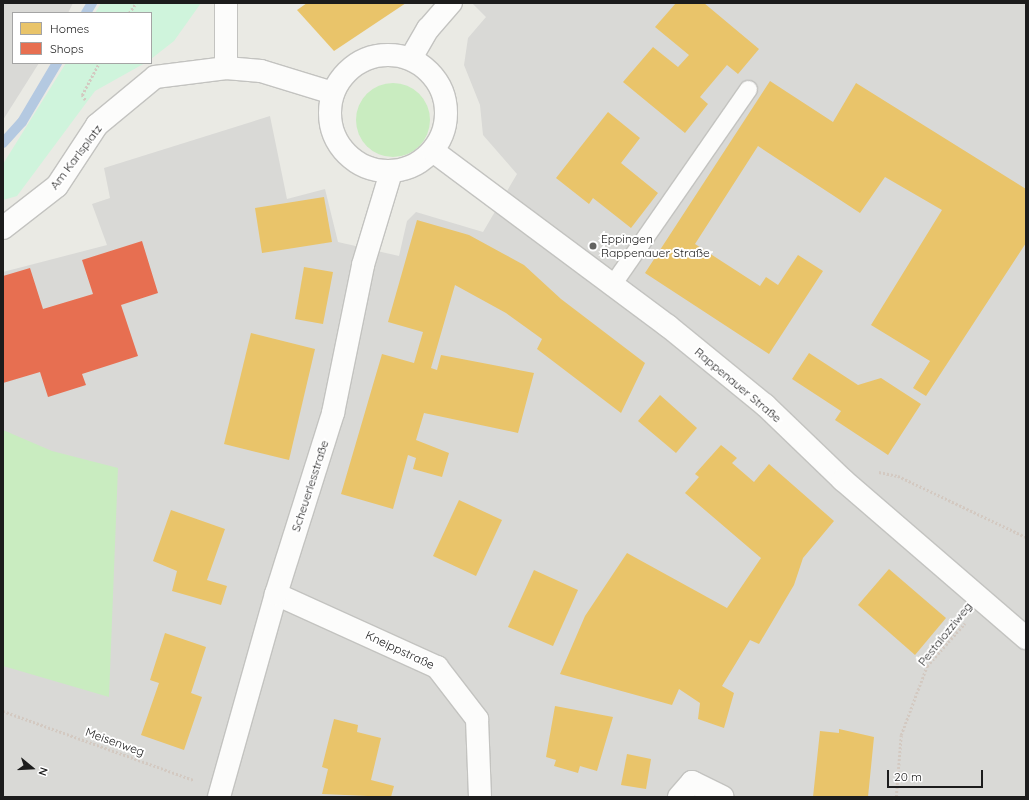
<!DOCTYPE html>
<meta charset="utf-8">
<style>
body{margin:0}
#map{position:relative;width:1029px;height:800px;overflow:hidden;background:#eaeae4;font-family:Quicksand,sans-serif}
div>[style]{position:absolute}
.residential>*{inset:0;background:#d9d9d6}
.grass>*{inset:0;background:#c9ecc0}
.round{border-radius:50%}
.park>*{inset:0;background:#cff4dc}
.homes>*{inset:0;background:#e9c46a}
.shops>*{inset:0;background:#e76f51}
.stream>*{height:10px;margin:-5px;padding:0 5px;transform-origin:5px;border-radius:5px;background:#b4c9e1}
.path>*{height:2.5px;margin-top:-1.25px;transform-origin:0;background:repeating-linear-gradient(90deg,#d3c9c1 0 2px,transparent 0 4px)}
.roads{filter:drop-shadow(1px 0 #c3c3c0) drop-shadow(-1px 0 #c3c3c0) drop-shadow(0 1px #c3c3c0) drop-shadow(0 -1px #c3c3c0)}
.service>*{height:17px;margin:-8.5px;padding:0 8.5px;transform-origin:8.5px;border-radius:8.5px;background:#fcfcfb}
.minor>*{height:22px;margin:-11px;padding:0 11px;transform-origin:11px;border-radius:11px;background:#fcfcfb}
.tertiary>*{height:22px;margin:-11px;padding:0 11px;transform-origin:11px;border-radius:11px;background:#fcfcfb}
.tertiary>.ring{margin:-11px;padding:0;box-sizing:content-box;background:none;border:22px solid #fcfcfb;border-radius:50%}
.dots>*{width:11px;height:11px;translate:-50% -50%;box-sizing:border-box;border:2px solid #fff;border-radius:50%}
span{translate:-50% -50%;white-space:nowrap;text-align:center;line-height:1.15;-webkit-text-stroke:4px #fff;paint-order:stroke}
.street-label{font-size:12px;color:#1c1c1c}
.poi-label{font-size:12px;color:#1c1c1c}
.left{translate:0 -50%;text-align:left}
.frame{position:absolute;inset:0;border:4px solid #1c1c1c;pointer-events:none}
.legend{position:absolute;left:12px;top:12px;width:140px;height:52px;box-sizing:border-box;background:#fff;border:1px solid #a4a4a4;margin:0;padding:5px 7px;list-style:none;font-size:12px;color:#1c1c1c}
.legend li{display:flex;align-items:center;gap:8px;height:20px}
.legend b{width:20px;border:1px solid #a4a4a4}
.north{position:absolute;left:12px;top:748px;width:40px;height:40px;-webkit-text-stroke:3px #fff;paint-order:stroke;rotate:108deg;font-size:11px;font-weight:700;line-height:16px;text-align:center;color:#1c1c1c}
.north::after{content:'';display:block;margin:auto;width:14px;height:18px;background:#1c1c1c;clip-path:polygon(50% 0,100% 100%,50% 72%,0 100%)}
.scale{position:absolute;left:887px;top:770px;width:96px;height:18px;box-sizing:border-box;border:2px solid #1c1c1c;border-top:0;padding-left:5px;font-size:12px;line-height:14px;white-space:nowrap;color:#1c1c1c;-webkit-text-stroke:3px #fff;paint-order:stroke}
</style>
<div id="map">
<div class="residential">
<i style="clip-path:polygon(3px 3px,73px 3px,68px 13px,13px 13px,13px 63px,39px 63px,3px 120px)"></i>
<i style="clip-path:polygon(472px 3px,1026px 3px,1026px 797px,3px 797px,3px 272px,107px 245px,92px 204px,110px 198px,104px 168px,270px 116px,287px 199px,325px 189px,338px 242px,399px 256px,407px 221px,416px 212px,483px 232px,517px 174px,483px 135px,480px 105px,464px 65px,468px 38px,486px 17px)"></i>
</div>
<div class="grass">
<i class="round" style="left:356px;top:83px;width:74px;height:74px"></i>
<i style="clip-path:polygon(3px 430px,52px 451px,118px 468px,109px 697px,3px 666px)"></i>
</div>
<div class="park">
<i style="clip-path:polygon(101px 3px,201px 3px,174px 41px,151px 59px,151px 13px,95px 13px)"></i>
<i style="clip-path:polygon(66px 63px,145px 63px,95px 91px,17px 196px,3px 200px,3px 164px)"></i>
</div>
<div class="homes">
<i style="clip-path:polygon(307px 3px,406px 3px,334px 51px,297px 10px)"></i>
<i style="clip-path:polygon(676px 3px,704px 3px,759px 49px,738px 74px,727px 65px,700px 97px,708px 104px,685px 133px,623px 82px,653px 47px,678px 67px,689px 55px,655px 27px)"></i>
<i style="clip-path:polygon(770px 81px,833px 122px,856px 83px,1026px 189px,1026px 243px,926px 396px,913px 388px,930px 361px,871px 325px,942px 210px,885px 177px,860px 213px,758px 146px,695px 244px,760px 286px,766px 277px,778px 285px,798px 255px,823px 271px,769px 354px,645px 273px)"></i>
<i style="clip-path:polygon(608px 112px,640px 138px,621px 163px,658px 193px,631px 228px,593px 198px,589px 204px,556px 178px)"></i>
<i style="clip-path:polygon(324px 197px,332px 242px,262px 253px,255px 208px)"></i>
<i style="clip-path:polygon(417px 220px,469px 235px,524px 265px,561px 299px,645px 363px,621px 413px,537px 349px,542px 339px,506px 313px,455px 285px,431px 368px,437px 370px,441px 355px,534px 373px,518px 433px,424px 413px,416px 440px,449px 453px,442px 477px,413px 469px,416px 458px,408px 455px,393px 509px,341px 494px,382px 354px,414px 363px,423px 332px,388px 322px)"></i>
<i style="clip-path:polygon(304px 267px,333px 272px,323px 324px,295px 319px)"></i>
<i style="clip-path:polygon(251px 333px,315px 349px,289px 460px,224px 444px)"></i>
<i style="clip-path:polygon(809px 353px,858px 385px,881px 378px,921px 404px,888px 455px,835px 420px,841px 411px,792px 379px)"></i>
<i style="clip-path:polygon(660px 395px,697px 428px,676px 453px,638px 421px)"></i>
<i style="clip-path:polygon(721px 445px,737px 458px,732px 463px,754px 482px,769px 464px,834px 521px,803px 558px,794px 585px,759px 644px,750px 640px,722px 686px,734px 693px,724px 728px,698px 719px,700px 703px,679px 689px,672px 705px,560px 674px,585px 616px,627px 553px,727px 608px,761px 558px,685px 493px,699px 477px,695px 474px)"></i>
<i style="clip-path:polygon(459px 500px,502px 520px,476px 576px,433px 556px)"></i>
<i style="clip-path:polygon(171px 510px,225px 529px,207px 580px,227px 586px,221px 605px,172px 591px,177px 571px,153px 561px)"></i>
<i style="clip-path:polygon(889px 569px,946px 618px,915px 655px,858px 605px)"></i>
<i style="clip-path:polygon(534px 570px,578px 590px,553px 646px,508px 627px)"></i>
<i style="clip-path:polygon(165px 633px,206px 647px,191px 693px,202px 697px,184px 750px,141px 735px,159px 683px,150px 680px)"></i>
<i style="clip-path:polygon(555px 706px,613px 717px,597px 771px,580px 766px,578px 773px,554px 766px,556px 760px,546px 757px)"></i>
<i style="clip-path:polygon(334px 719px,358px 725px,357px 732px,381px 738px,371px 780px,394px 786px,391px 797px,322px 794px,328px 769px,322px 767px)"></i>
<i style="clip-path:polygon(839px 729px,874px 737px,868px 797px,813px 797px,820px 731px,839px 733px)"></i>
<i style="clip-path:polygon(627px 754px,651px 759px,646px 789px,621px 785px)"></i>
</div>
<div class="shops">
<i style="clip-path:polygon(142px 241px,158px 293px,121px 305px,138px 356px,82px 374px,86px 385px,48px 397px,40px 372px,3px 383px,3px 276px,30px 268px,43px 309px,93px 294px,82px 260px)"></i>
</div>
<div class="stream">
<i style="left:86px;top:13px;width:12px;rotate:-59deg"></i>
<i style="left:3px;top:143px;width:28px;rotate:-48deg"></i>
<i style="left:22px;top:122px;width:69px;rotate:-59.3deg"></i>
</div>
<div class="path">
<i style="left:129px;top:13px;width:12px;rotate:-55deg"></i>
<i style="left:85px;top:100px;width:6px;rotate:-121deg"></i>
<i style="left:82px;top:95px;width:36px;rotate:-62deg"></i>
<i style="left:879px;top:472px;width:19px;rotate:12deg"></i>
<i style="left:898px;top:476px;width:142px;rotate:25.5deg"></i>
<i style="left:3px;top:711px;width:203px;rotate:19.9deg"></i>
<i style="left:896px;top:797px;width:62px;rotate:-85.4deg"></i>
<i style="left:901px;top:735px;width:74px;rotate:-69.4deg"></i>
<i style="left:927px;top:666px;width:57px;rotate:-48.5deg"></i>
</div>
<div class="roads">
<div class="service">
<i style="left:611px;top:286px;width:240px;rotate:-55.2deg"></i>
</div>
<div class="minor">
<i style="left:411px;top:58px;width:34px;rotate:-60deg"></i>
<i style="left:428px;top:29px;width:35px;rotate:-49deg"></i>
<i style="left:276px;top:594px;width:177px;rotate:24.4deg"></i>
<i style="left:437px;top:667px;width:66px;rotate:52.4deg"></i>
<i style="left:477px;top:719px;width:78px;rotate:87.8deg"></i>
<i style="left:219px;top:797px;width:211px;rotate:-74.3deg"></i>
<i style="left:276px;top:594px;width:190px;rotate:-72.5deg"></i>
<i style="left:333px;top:413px;width:151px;rotate:-78.5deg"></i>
<i style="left:363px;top:265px;width:97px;rotate:-73.2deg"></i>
<i style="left:679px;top:797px;width:20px;rotate:-49deg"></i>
<i style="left:692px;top:782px;width:34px;rotate:26deg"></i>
</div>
<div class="tertiary">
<i class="ring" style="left:330px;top:55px;width:94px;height:94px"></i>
<i style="left:226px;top:68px;width:65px;rotate:-90deg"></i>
<i style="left:433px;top:151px;width:293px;rotate:36.7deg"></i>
<i style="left:668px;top:326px;width:125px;rotate:39.2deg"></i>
<i style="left:765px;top:405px;width:108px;rotate:43.9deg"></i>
<i style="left:843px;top:480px;width:242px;rotate:40.8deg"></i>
<i style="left:3px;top:228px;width:68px;rotate:-37.9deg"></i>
<i style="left:57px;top:186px;width:73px;rotate:-56.7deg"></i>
<i style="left:97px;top:125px;width:75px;rotate:-39.6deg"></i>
<i style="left:155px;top:77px;width:72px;rotate:-7.2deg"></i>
<i style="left:226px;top:68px;width:35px;rotate:5deg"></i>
<i style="left:261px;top:71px;width:75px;rotate:17deg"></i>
</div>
</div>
<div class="dots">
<i style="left:593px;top:246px;background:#646462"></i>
</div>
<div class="street-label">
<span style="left:76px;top:157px;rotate:-53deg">Am Karlsplatz</span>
<span style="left:738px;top:385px;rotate:40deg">Rappenauer Straße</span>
<span style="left:310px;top:486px;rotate:-72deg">Scheuerlesstraße</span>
<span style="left:945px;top:634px;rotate:-51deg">Pestalozziweg</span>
<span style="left:400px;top:650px;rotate:25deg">Kneippstraße</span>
<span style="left:115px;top:742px;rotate:20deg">Meisenweg</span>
</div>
<div class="poi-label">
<span class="left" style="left:601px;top:246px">Eppingen<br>Rappenauer Straße</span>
</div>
<div class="frame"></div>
<ul class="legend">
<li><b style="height:11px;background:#e9c46a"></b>Homes</li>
<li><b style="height:11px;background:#e76f51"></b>Shops</li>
</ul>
<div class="north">N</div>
<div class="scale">20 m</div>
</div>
